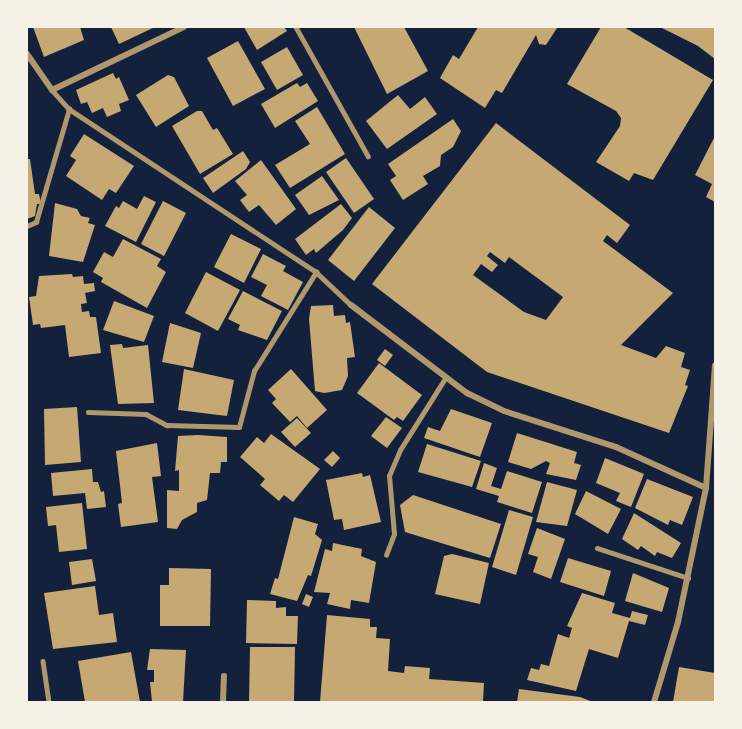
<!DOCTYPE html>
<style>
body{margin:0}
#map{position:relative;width:742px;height:729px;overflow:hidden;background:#14213d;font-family:"Varela Round",sans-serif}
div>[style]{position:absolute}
.building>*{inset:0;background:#c6a872}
.service>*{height:4.5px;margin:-2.25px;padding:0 2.25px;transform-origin:2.25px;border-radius:2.25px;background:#b1986c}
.minor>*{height:6px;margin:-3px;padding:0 3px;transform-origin:3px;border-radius:3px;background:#b1986c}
span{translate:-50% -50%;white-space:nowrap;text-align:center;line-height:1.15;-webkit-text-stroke:6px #f6f1e7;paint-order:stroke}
.frame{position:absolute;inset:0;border:28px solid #f6f1e7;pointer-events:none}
</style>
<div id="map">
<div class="building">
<i style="clip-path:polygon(33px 27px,80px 27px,84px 40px,44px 57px)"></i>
<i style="clip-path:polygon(111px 27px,155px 27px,119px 44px)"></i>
<i style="clip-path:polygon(244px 27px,284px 27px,287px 31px,257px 50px)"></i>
<i style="clip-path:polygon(354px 27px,404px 27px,428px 71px,387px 94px)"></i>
<i style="clip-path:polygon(478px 27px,557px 28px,546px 45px,539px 44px,536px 35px,502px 93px,496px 90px,485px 108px,440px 78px,453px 55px,459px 59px)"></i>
<i style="clip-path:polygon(601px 27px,624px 27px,713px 80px,653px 180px,634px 173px,629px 181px,596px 162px,620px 126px,621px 118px,616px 111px,567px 84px)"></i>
<i style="clip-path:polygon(660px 27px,715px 27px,715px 59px,698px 46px)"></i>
<i style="clip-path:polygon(238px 41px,265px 89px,233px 106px,207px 58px)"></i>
<i style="clip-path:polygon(287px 47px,303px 75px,277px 90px,261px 62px)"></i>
<i style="clip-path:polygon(113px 73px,116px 79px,119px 77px,129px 100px,119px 104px,121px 111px,107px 117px,103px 108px,92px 113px,87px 102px,81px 104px,76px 90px)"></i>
<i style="clip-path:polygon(168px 75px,174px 77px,189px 106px,156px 127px,136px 95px)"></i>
<i style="clip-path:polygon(297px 83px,300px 87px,307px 83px,318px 101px,275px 128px,261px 104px)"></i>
<i style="clip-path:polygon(398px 95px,410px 109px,425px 97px,437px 114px,387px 149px,366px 121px)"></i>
<i style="clip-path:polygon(317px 107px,345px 154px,290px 188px,275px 165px,310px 144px,295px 121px)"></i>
<i style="clip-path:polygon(197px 111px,202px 111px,213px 130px,217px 128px,233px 154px,200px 174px,172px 126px)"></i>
<i style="clip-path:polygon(453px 119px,461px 131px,453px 147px,441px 155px,440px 166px,423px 176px,428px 184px,403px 200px,390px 180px,396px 176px,388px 164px)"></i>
<i style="clip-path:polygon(evenodd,496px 123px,630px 225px,617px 243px,607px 235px,603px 241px,673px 293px,621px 345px,656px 358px,666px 346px,685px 353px,681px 367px,690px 370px,685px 385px,688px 386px,669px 433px,487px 372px,372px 284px,496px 123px,490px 252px,505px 263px,509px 257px,563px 297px,546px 320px,524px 312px,473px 275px,481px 264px,492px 272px,498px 265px,487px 256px,490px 252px)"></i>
<i style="clip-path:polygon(84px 134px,134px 166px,116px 193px,109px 189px,102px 200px,66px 176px,76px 160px,70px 156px)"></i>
<i style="clip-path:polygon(715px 136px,715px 202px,706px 197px,712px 184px,695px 175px)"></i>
<i style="clip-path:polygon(243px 151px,250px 162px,246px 169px,213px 193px,203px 178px)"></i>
<i style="clip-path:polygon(346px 158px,374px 199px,354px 213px,326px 172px)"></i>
<i style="clip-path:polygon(27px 159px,30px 159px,35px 194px,39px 194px,41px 204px,37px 204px,35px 216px,27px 219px)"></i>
<i style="clip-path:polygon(261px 160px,296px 209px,276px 225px,259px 205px,249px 212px,240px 200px,247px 195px,235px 181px)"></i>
<i style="clip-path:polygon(322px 176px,339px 200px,309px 215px,295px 195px)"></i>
<i style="clip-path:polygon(144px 196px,156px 202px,136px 242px,105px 226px,116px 206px,119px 208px,123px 201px,137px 209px)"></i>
<i style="clip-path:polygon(163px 201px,186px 213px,164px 256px,141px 244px)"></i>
<i style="clip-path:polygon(55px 203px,77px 209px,81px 216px,90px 218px,88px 223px,95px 225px,83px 262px,49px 256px)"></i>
<i style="clip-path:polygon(341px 204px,352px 218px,343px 230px,316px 253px,314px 249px,306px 255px,295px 239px)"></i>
<i style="clip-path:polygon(369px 207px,395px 228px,354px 281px,328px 260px)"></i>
<i style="clip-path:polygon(231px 234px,261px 249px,244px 283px,214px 267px)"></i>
<i style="clip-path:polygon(123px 239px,161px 259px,157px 266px,166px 272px,147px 308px,101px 282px,103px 278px,93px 272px,104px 252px,113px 257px)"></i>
<i style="clip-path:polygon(263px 254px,286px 266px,283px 271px,303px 282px,288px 310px,261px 296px,267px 285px,251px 277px)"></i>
<i style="clip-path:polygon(206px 272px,240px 290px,218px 331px,185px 313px)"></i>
<i style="clip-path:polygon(72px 274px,73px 277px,83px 276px,84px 284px,94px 283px,95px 291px,85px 293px,87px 303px,81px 304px,82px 312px,89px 311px,90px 317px,96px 317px,101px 353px,69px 357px,65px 325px,41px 328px,40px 324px,33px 325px,29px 297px,36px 296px,39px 276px)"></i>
<i style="clip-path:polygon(243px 291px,282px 311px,267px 340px,238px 330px,240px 325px,228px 319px)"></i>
<i style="clip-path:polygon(114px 301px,154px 316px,144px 342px,103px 330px)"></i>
<i style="clip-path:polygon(333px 305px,334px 316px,345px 315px,346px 323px,350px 322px,355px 357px,347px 358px,348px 376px,342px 390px,324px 393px,315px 391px,309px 319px,311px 306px)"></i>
<i style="clip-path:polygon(170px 323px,201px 333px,193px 368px,162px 362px)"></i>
<i style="clip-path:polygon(122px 344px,123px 348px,148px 345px,154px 403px,118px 404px,110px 345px)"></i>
<i style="clip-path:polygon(385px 349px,393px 355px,385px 366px,377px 360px)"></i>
<i style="clip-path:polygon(379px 363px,422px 395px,403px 421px,397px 417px,394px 420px,357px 393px)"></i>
<i style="clip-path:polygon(184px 369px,234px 380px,227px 416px,178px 410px)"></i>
<i style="clip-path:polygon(291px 369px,327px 410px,307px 428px,297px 416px,290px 422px,272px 403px,276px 399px,268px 390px)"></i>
<i style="clip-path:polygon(77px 407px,81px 462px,45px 465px,44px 409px)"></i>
<i style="clip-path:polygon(451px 409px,492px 423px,480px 457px,424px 438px,428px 427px,440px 431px)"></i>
<i style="clip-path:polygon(386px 417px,402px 428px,387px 448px,371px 436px)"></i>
<i style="clip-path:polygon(297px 418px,311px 433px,295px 447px,281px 432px)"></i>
<i style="clip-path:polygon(517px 433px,577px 452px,574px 463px,581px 465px,576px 480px,546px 474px,550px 463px,546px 461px,531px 469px,508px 462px)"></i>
<i style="clip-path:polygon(271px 434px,320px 469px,293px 502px,284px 495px,279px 501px,260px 485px,265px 479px,240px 457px,257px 437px,264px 443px)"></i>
<i style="clip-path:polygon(198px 435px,227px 437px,227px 462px,221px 462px,220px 473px,210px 473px,207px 500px,197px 503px,197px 512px,182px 520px,177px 529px,167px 528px,167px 490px,179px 491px,179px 470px,175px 471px,178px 436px)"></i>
<i style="clip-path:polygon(157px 443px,161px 476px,152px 477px,158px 522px,121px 527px,118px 504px,122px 503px,116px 451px)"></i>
<i style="clip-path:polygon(427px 444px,481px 461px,472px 487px,418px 472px)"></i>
<i style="clip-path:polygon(333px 451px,340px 458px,332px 467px,324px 460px)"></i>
<i style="clip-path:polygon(605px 458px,644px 474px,631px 507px,616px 501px,620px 493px,596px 483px)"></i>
<i style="clip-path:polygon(484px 463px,497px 468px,491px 486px,501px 489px,507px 471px,542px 482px,532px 513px,497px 502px,499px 496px,476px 489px)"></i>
<i style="clip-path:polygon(92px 469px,93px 482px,98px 482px,101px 492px,104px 491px,106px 507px,87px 509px,85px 493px,53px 496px,51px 473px)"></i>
<i style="clip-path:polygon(362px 473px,363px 477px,370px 475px,381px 522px,344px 530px,342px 519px,334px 520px,326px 480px)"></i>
<i style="clip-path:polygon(647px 479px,693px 497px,682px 525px,670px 520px,668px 525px,635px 508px)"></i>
<i style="clip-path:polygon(547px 482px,577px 490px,567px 526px,536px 522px)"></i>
<i style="clip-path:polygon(586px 491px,621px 509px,608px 534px,575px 514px)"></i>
<i style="clip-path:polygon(413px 495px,501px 524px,490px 558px,405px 532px,400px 505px)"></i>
<i style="clip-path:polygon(82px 503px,87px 549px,59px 552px,56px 525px,48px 526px,46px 507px)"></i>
<i style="clip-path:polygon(509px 510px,533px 517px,516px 575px,492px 567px)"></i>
<i style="clip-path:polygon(634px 513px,681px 543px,672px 558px,657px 552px,655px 556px,641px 546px,638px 550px,622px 539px)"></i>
<i style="clip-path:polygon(294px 517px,318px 524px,315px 534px,322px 540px,311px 576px,308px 575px,297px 601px,270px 594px,275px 578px,278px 579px)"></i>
<i style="clip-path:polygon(537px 528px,565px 539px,551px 579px,533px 572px,538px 557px,528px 554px)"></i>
<i style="clip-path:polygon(333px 543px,362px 549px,361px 556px,376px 562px,369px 603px,351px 600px,350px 609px,327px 604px,330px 593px,314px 592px,325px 549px,332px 551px)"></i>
<i style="clip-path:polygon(452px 554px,489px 563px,480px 604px,435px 594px,444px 556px)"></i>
<i style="clip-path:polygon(568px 558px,611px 571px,604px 596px,560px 582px)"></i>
<i style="clip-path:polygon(92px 559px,96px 581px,72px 585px,69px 562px)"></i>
<i style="clip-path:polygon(169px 568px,211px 569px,210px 626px,160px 626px,160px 585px,169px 585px)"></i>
<i style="clip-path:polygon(633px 573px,669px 588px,662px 612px,625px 601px)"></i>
<i style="clip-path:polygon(95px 586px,99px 615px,113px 613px,117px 642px,53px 649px,44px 593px)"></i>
<i style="clip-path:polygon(582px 593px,615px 603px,612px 613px,630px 618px,632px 611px,648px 615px,645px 625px,629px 621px,618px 658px,589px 649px,576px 691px,527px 680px,531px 668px,539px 670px,541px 664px,549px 666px,558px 634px,569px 638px,572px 628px,567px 626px)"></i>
<i style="clip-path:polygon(306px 594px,313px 597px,309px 607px,302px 604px)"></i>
<i style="clip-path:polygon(247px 600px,276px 601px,276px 608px,286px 607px,286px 616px,298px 616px,297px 644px,246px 643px)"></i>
<i style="clip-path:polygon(327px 615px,370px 619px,370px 627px,377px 627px,376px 638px,390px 639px,388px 671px,404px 673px,405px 666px,430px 668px,429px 679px,484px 683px,483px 702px,320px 702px)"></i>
<i style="clip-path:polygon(250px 647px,295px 647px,294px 702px,249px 702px)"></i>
<i style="clip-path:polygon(150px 649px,186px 650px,183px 702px,152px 702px,150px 682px,154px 682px,154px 670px,147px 670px)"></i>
<i style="clip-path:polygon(131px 652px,140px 702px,85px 702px,78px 661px)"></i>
<i style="clip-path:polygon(679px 667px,715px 673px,715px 702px,673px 702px)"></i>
<i style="clip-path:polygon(519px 689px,580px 697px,593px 702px,517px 702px)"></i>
</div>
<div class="service">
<i style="left:296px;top:27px;width:148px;rotate:60.8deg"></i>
<i style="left:52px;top:90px;width:25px;rotate:48deg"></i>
<i style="left:69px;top:109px;width:296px;rotate:33.4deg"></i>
<i style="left:316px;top:272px;width:48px;rotate:43.3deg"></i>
<i style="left:27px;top:226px;width:10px;rotate:-24deg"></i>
<i style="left:36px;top:222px;width:118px;rotate:-73.7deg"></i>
<i style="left:88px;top:412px;width:58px;rotate:2deg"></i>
<i style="left:146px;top:414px;width:24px;rotate:28deg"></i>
<i style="left:167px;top:425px;width:72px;rotate:1.6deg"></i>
<i style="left:239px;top:427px;width:58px;rotate:-75deg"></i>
<i style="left:254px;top:371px;width:117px;rotate:-57.9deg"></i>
<i style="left:597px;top:548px;width:96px;rotate:18.2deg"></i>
<i style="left:386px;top:555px;width:22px;rotate:-69deg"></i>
<i style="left:394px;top:534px;width:58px;rotate:-94.9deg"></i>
<i style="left:389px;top:476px;width:28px;rotate:-67deg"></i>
<i style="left:400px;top:450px;width:86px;rotate:-57.8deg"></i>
<i style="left:43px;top:661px;width:41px;rotate:81.7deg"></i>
</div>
<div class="minor">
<i style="left:27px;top:54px;width:44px;rotate:55.2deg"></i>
<i style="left:52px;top:90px;width:146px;rotate:-25.5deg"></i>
<i style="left:351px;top:305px;width:146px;rotate:37.2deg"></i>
<i style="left:467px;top:393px;width:41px;rotate:25.9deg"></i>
<i style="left:504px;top:411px;width:118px;rotate:17.8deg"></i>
<i style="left:616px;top:447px;width:99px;rotate:24.5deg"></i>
<i style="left:223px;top:702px;width:26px;rotate:-88deg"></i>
<i style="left:654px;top:702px;width:84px;rotate:-73.3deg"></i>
<i style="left:678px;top:622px;width:137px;rotate:-78.2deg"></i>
<i style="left:706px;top:488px;width:123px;rotate:-85.8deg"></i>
</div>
<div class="frame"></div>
</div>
